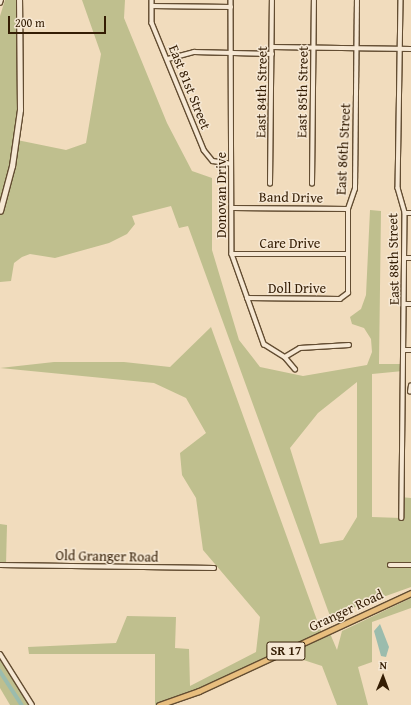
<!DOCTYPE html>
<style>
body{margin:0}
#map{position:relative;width:411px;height:705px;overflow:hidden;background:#f1dcbd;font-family:"Gentium Book Plus",serif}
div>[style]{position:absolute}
.green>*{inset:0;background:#bfbf8e}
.water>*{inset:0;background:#9bbcad}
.canal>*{height:3.5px;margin:-1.75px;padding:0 1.75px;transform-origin:1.75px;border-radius:1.75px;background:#9bbcad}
.roads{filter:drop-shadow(1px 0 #634d32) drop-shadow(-1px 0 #634d32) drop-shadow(0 1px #634d32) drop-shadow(0 -1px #634d32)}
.minor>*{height:3.5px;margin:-1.75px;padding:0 1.75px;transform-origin:1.75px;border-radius:1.75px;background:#f6e8d4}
.tertiary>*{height:4px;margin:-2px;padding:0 2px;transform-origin:2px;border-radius:2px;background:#f6e8d4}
.secondary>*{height:4.5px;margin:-2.25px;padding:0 2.25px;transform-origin:2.25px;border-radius:2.25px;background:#f6e8d4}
.primary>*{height:5px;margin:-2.5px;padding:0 2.5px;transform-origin:2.5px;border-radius:2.5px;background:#e8be7e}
span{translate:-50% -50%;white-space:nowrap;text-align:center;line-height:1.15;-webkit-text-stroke:3px #f6e8d4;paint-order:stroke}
.shield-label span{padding:1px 3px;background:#f6e8d4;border:1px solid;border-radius:3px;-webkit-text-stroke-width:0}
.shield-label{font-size:13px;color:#341d04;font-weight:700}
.street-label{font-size:14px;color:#341d04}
.north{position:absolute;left:363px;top:657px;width:40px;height:40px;-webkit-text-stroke:3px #f6e8d4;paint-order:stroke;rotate:1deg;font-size:11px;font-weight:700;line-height:16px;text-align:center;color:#341d04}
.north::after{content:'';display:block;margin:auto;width:14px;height:18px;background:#341d04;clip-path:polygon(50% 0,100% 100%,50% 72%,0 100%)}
.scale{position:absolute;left:8px;top:16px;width:98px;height:18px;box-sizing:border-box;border:2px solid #341d04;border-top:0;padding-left:5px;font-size:12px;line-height:14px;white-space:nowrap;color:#341d04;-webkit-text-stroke:3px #f6e8d4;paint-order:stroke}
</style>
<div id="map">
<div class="green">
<i style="clip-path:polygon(evenodd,5px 0,19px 0,17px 140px,66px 150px,86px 143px,101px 54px,82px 0,125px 0,124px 18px,167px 123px,192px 171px,212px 178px,212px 250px,239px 340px,260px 367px,303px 376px,367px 365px,372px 352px,371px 339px,364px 328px,352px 324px,350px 317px,361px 309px,366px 295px,370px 210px,381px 211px,379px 364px,403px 364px,403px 371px,372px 374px,372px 517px,401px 518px,400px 497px,411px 498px,411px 587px,330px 616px,188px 226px,179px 228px,171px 206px,132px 216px,135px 224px,127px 234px,109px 243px,55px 258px,30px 254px,22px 257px,14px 263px,11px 281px,0 282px,0 16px,5px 0,357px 382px,357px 517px,343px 540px,320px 544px,290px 448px,318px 413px,357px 382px)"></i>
<i style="clip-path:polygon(211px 327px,322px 634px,329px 631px,337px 650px,342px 631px,411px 598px,411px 608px,372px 622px,372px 662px,358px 667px,368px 705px,337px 705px,322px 666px,282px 653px,159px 705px,155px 705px,155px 654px,29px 654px,28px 647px,116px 643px,127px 616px,176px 617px,175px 648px,189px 649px,190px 686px,256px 652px,260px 617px,203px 550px,196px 498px,182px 475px,180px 453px,206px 433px,186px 398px,154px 383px,0 368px,54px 362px,124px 362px,170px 367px)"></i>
<i style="clip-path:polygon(0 524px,7px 525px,6px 565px,0 565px)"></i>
<i style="clip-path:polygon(0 658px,30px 705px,10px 705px,0 688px)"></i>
</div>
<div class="water">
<i style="clip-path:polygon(380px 624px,389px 647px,386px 657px,381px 656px,374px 631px)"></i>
</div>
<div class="canal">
<i style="left:0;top:671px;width:40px;rotate:57.1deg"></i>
</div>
<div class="roads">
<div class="minor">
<i style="left:152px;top:0;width:23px;rotate:90deg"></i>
<i style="left:152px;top:23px;width:137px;rotate:67.7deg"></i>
<i style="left:204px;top:150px;width:14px;rotate:51deg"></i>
<i style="left:213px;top:161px;width:18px;rotate:9deg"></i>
<i style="left:231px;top:0;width:254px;rotate:89.8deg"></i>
<i style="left:232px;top:254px;width:96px;rotate:70.4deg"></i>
<i style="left:264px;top:344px;width:25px;rotate:32deg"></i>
<i style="left:285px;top:357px;width:16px;rotate:50deg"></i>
<i style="left:401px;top:0;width:188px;rotate:90.9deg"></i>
<i style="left:398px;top:188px;width:26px;rotate:74deg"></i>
<i style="left:405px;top:213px;width:305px;rotate:90.6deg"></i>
<i style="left:0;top:3px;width:3px;rotate:-72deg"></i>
<i style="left:152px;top:6px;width:79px;rotate:0.7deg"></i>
<i style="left:272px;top:47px;width:139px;rotate:0.8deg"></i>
<i style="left:168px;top:59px;width:27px;rotate:-15deg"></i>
<i style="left:194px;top:52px;width:78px;rotate:1.5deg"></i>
<i style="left:270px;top:184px;width:184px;rotate:-89.4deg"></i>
<i style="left:312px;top:184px;width:184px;rotate:-89.4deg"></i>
<i style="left:233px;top:208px;width:115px;rotate:0.5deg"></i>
<i style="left:405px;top:213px;width:6px"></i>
<i style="left:232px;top:254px;width:116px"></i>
<i style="left:404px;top:258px;width:7px"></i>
<i style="left:247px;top:298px;width:93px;rotate:0.6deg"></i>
<i style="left:340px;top:299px;width:10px;rotate:-37deg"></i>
<i style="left:348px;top:293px;width:84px;rotate:-90deg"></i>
<i style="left:348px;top:209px;width:21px;rotate:-71deg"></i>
<i style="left:355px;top:189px;width:189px;rotate:-89.4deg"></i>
<i style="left:404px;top:304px;width:7px"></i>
<i style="left:404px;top:350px;width:7px"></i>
<i style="left:285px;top:357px;width:17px;rotate:-31deg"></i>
<i style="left:300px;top:348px;width:49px;rotate:-3.5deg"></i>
<i style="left:410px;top:392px;width:6px;rotate:-81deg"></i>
<i style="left:0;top:565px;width:214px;rotate:0.8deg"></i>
<i style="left:390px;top:565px;width:21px"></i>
</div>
<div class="tertiary">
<i style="left:0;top:654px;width:60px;rotate:57.9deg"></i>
</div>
<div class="secondary">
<i style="left:0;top:211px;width:47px;rotate:-75.1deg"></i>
<i style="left:12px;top:166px;width:57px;rotate:-81.9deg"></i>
<i style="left:20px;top:110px;width:110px;rotate:-90.5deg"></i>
</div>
<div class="primary">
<i style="left:159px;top:705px;width:42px;rotate:-19.3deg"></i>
<i style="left:199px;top:691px;width:234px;rotate:-24.8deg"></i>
</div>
</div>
<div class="shield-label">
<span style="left:286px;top:651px">SR 17</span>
</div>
<div class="street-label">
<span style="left:190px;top:87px;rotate:68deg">East 81st Street</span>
<span style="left:261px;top:92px;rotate:-89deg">East 84th Street</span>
<span style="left:302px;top:92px;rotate:-89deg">East 85th Street</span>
<span style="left:343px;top:149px;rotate:-87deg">East 86th Street</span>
<span style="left:221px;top:195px;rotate:-90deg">Donovan Drive</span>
<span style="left:291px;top:197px;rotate:1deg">Band Drive</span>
<span style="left:290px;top:243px">Care Drive</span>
<span style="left:393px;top:259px;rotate:-91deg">East 88th Street</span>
<span style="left:297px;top:288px">Doll Drive</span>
<span style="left:107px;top:556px;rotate:1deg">Old Granger Road</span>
<span style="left:346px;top:610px;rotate:-25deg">Granger Road</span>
</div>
<div class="north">N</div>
<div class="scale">200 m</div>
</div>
